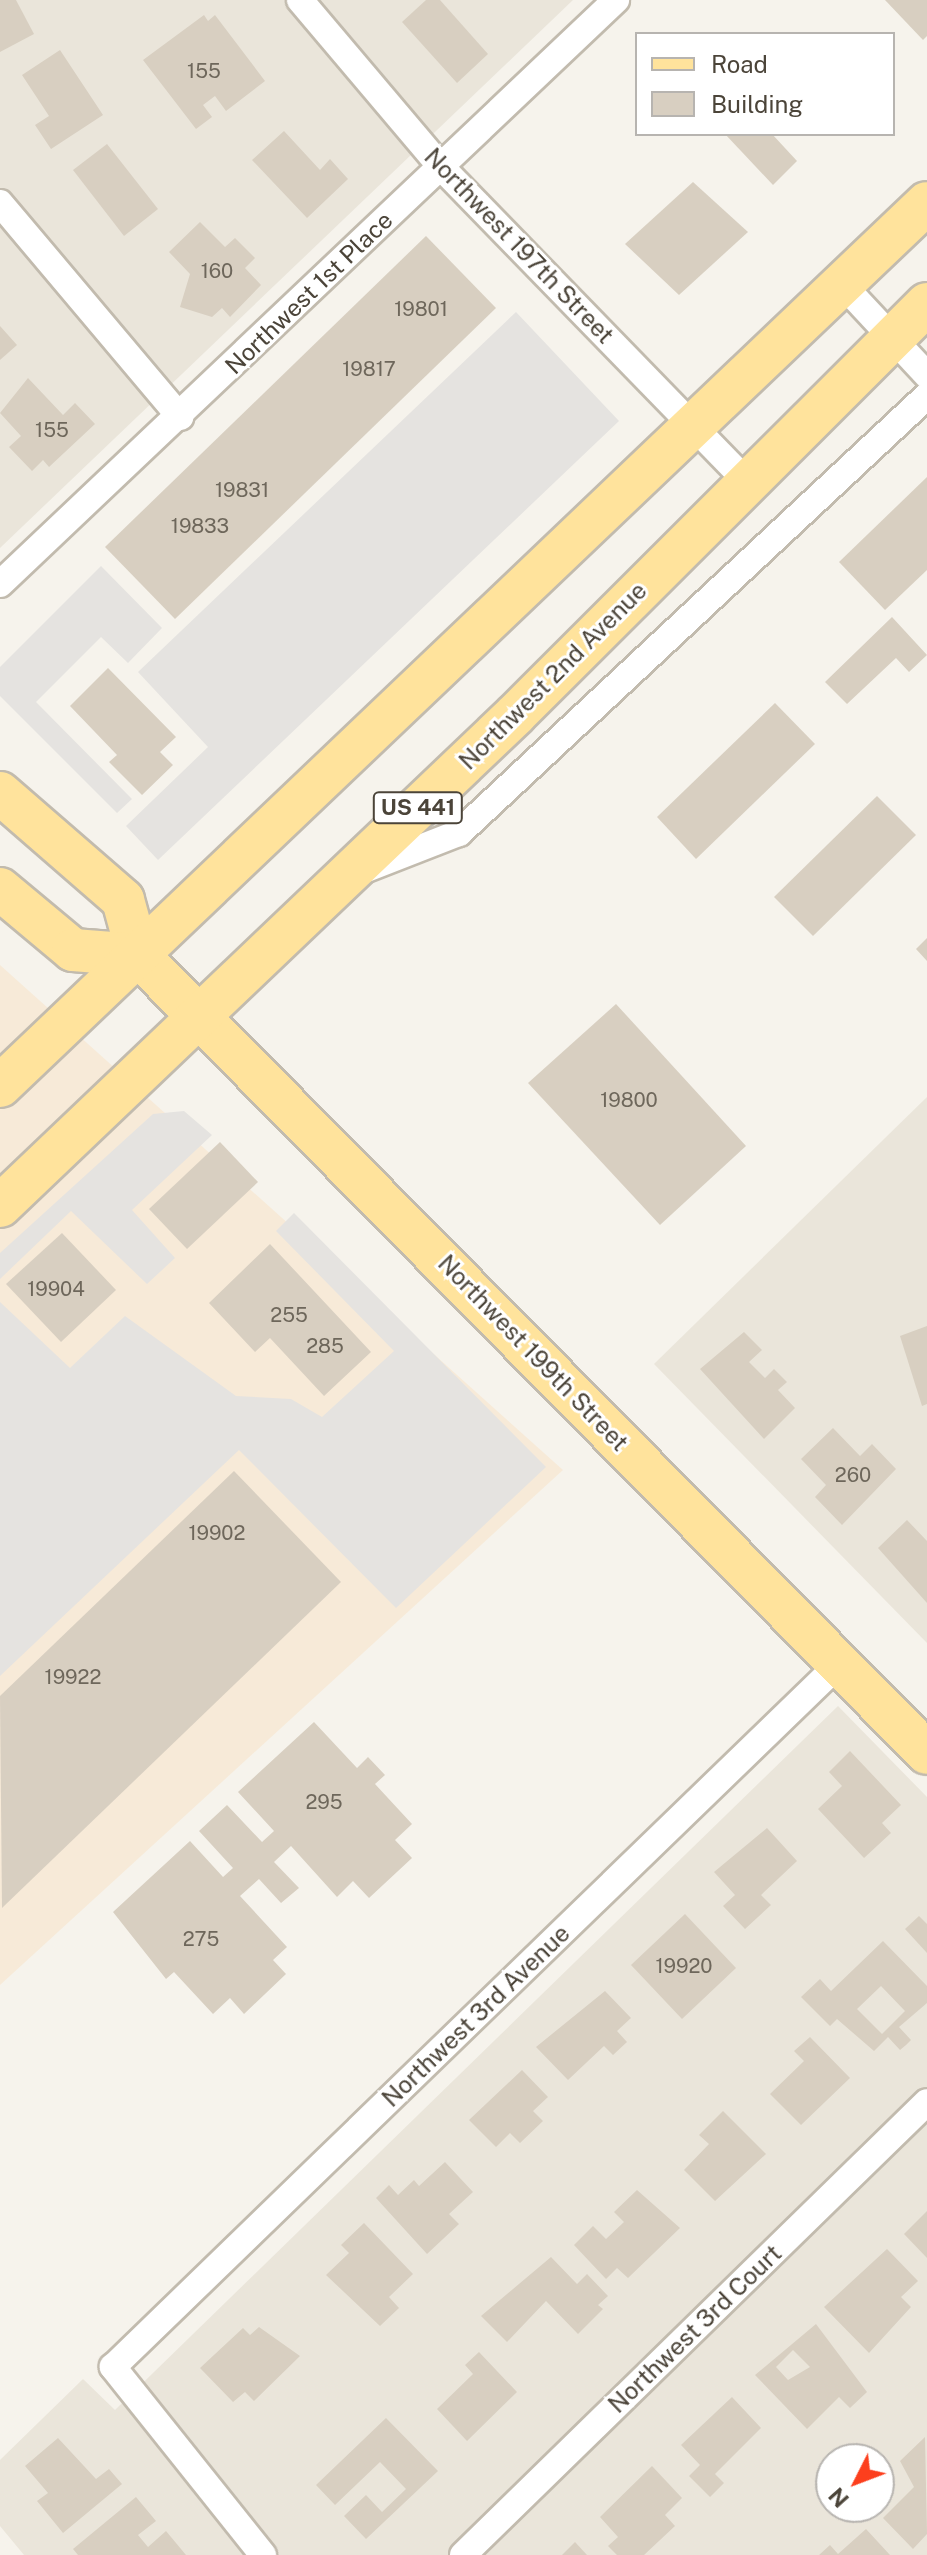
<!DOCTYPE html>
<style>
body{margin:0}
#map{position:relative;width:927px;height:2555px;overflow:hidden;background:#f6f3ec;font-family:"Public Sans",sans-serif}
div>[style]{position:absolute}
.residential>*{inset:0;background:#eae5da}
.commercial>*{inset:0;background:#f7ead8}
.parking>*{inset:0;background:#e5e3e0}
.building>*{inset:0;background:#d8cfc1}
.roads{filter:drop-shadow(2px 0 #c2bbae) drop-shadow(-2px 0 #c2bbae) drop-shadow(0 2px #c2bbae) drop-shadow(0 -2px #c2bbae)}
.street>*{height:26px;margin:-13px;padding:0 13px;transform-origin:13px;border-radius:13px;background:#fff}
.primary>*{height:42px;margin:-21px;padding:0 21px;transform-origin:21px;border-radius:21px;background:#ffe39c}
span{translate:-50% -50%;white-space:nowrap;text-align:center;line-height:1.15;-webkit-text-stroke:6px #fff;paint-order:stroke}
.number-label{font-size:20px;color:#6e675b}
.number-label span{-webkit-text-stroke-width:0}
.shield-label span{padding:2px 6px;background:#fff;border:2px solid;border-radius:6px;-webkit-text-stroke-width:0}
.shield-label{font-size:22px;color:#4b4439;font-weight:700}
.street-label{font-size:24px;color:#4b4439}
.legend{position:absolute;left:635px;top:32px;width:260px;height:104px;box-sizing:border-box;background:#fff;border:2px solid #b7b4b0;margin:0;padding:10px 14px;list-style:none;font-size:24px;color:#4b4439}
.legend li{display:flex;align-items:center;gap:16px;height:40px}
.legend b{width:40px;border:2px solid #b7b4b0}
.north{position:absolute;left:815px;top:2443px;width:80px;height:80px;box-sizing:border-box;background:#fff;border:2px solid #b7b4b0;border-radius:50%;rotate:228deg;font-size:22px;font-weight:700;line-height:32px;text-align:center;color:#4b4439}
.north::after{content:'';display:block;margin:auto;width:28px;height:36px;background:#fc3f1d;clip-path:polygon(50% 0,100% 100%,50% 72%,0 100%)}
</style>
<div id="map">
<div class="residential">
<i style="clip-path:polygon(0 0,573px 0,0 548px)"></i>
<i style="clip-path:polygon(927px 1097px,927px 1643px,654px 1364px)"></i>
<i style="clip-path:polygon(evenodd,838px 1706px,927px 1797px,927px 2555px,24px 2555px,0 2526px,0 2460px,83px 2379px,115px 2410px,838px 1706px,831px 2459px,879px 2459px,879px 2507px,831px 2507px,831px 2459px)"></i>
</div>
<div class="commercial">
<i style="clip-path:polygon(0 965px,563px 1470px,0 1985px)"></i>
</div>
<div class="parking">
<i style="clip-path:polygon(516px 312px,619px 421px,158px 860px,126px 826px,208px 747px,138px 672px)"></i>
<i style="clip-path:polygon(101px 566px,162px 628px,128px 663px,101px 637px,36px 702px,132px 799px,117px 813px,0 696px,0 667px)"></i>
<i style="clip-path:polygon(184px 1111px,212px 1135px,132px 1210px,175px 1258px,147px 1284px,71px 1211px,0 1279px,0 1253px,153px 1114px)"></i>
<i style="clip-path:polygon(294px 1213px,546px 1467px,396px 1608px,239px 1450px,0 1676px,0 1302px,70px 1368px,125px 1316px,236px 1396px,291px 1399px,322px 1417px,394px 1351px,276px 1231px)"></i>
</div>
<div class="building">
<i style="clip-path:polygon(0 0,16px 0,34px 34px,0 52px)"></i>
<i style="clip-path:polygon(426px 0,440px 0,488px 54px,457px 83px,402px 22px)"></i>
<i style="clip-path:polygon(885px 0,927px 0,927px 36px,923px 40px)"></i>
<i style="clip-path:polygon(204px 15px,208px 21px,215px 15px,265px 81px,226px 111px,215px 96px,203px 105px,212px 117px,196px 129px,143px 60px)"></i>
<i style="clip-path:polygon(60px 50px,103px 115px,51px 149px,35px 125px,49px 116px,22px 75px)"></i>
<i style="clip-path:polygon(284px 131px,320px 170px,330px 159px,348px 179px,307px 218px,252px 160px)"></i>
<i style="clip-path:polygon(725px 134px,772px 134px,797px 161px,773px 185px)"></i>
<i style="clip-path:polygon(107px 144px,158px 209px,124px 236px,73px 170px)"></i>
<i style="clip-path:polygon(693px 182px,748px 232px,679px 295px,625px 244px)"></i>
<i style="clip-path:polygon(200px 222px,225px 247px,235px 238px,255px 258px,245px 268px,261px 285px,230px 317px,222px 308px,212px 317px,180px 307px,190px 274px,169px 252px)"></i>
<i style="clip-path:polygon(426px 236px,496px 308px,175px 619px,105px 547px)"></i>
<i style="clip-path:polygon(0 326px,17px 345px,0 360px)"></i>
<i style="clip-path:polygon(28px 378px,63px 415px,75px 403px,95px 424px,49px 467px,43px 460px,32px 471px,9px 447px,21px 436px,0 413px)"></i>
<i style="clip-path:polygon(927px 477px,927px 570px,885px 610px,839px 562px)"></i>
<i style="clip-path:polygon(892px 617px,927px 655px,909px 672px,896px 658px,847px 704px,825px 682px)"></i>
<i style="clip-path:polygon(108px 668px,176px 737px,160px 752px,173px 765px,142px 795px,109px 762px,117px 755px,70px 706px)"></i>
<i style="clip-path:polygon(775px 703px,815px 744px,696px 859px,657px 817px)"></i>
<i style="clip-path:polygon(877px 796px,916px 835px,813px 936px,774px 897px)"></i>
<i style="clip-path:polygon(927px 938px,927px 961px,916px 949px)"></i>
<i style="clip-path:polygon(616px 1004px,746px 1146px,660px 1225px,528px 1083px)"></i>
<i style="clip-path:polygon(220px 1142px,258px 1182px,187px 1249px,149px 1209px)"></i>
<i style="clip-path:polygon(62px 1233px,116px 1290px,61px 1342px,6px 1284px)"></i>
<i style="clip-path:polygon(270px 1244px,371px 1352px,324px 1396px,270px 1338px,255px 1352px,209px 1303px)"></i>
<i style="clip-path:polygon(927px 1326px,927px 1404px,922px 1406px,900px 1336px)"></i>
<i style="clip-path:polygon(744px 1332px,762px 1350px,749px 1362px,765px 1378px,774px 1369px,787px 1382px,778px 1390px,795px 1408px,764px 1439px,700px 1369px)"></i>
<i style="clip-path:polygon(833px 1428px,860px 1456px,872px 1444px,896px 1469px,842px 1525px,815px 1497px,826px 1485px,801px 1459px)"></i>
<i style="clip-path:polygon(234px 1471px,341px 1582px,2px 1908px,0 1696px)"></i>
<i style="clip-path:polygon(907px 1520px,927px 1541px,927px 1603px,878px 1548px)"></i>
<i style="clip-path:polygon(314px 1722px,357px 1768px,368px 1757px,385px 1775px,375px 1784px,412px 1824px,395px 1840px,412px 1858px,369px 1898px,353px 1881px,337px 1897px,291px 1846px,274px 1862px,299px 1888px,281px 1903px,259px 1879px,240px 1896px,287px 1947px,273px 1960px,286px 1974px,244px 2014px,230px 1998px,213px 2014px,174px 1972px,166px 1979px,113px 1912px,190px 1841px,223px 1877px,233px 1868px,199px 1831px,227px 1805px,262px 1842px,274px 1831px,238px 1792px)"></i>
<i style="clip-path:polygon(850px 1751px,901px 1805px,882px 1823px,891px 1833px,864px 1858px,818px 1809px,842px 1786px,829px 1772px)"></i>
<i style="clip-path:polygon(767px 1828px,797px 1861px,761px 1895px,771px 1905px,745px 1929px,723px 1906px,735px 1895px,714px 1872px)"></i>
<i style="clip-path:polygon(685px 1914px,736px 1968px,682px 2019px,631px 1965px)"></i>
<i style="clip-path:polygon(919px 1916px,927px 1924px,927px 1953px,905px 1929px)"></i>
<i style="clip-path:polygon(evenodd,883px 1941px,927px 1986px,927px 2003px,899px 2027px,911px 2040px,906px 2045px,900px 2050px,888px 2037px,874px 2051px,837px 2019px,830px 2026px,801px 1997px,820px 1979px,831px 1991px,883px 1941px,881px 1986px,905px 2011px,882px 2034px,857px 2009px,881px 1986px)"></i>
<i style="clip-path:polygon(605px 1991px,631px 2018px,617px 2031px,627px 2042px,613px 2055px,604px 2046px,568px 2080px,536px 2047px)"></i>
<i style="clip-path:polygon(810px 2037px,850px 2078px,801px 2125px,770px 2094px,804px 2061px,794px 2051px)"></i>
<i style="clip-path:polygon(522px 2070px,548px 2097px,533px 2111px,543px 2121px,520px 2143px,510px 2133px,496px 2147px,469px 2120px)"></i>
<i style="clip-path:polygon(723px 2111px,766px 2154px,715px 2201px,684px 2170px,709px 2144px,699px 2135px)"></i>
<i style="clip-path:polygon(445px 2162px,473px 2192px,449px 2214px,459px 2224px,427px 2254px,376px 2198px,389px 2185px,398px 2195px,414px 2180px,419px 2186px)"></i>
<i style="clip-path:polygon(637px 2190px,680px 2228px,628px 2278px,617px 2268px,606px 2279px,574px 2245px,593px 2226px,606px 2239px,624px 2222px,614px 2212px)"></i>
<i style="clip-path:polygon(927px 2211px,927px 2258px,904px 2234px)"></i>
<i style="clip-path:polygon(364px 2223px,413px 2274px,389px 2297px,399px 2308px,380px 2326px,326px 2275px,349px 2253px,341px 2245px)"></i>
<i style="clip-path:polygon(887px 2249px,918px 2281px,901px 2297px,911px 2307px,869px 2353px,824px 2307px)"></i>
<i style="clip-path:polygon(551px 2257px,577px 2284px,587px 2274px,608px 2296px,598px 2305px,603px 2309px,578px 2334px,546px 2301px,507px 2342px,481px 2316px)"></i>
<i style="clip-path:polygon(evenodd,816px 2324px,867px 2392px,850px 2408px,839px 2397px,807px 2429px,755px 2375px,816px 2324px,793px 2350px,810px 2367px,788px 2380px,776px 2367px,793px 2350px)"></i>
<i style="clip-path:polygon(259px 2327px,300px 2356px,254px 2401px,245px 2392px,233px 2402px,200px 2368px,243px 2328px,250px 2335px)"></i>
<i style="clip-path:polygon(479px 2352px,517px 2392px,467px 2441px,437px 2409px,473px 2374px,465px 2365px)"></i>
<i style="clip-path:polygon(732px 2397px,761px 2428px,715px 2474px,724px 2483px,710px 2497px,689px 2476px,700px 2465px,681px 2445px)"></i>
<i style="clip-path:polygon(386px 2418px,438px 2471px,366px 2539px,344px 2516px,366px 2495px,382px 2512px,406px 2489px,380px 2462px,335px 2505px,316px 2485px)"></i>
<i style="clip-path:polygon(925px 2437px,927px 2534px,913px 2549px,883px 2518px,914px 2487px,900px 2461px)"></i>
<i style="clip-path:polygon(58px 2438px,96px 2479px,109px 2469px,122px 2484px,63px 2533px,37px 2501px,48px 2493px,25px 2466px)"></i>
<i style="clip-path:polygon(652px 2466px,682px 2498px,665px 2515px,675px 2526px,644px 2555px,617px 2555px,608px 2546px,618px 2537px,600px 2517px)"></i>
<i style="clip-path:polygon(136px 2497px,156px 2521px,138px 2535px,148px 2547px,166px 2531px,186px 2555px,78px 2555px,73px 2549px)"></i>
<i style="clip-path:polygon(866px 2529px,890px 2555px,819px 2555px,830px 2545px,838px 2554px)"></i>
<i style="clip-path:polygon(575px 2542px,587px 2555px,562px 2555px)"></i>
</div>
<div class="roads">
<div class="street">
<i style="left:300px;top:0;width:219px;rotate:49.8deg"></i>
<i style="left:441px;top:167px;width:441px;rotate:45.8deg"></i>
<i style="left:0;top:203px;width:280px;rotate:49.9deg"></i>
<i style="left:842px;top:284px;width:125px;rotate:47deg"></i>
<i style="left:0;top:584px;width:849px;rotate:-43.47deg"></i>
<i style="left:364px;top:870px;width:102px;rotate:-21.3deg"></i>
<i style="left:459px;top:833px;width:640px;rotate:-43.04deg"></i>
<i style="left:263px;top:2555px;width:241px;rotate:-128.6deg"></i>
<i style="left:113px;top:2367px;width:1011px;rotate:-44.08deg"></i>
<i style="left:463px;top:2555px;width:648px;rotate:-44.31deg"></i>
</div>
<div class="primary">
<i style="left:0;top:793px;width:163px;rotate:41deg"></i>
<i style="left:123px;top:900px;width:57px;rotate:74.7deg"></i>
<i style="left:138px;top:955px;width:1122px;rotate:45.32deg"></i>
<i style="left:0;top:889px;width:95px;rotate:39.9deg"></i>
<i style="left:73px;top:950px;width:65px;rotate:4.4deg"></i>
<i style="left:0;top:1086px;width:1280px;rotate:-43.61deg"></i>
<i style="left:0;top:1206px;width:712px;rotate:-43.63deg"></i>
<i style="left:515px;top:715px;width:582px;rotate:-44.93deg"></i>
</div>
</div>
<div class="number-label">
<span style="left:204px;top:71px">155</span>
<span style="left:217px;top:271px">160</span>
<span style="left:421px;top:309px">19801</span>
<span style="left:369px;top:369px">19817</span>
<span style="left:52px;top:430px">155</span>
<span style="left:242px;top:490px">19831</span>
<span style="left:200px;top:526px">19833</span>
<span style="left:629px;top:1100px">19800</span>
<span style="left:56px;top:1289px">19904</span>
<span style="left:289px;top:1315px">255</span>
<span style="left:325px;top:1346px">285</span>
<span style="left:853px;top:1475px">260</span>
<span style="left:217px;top:1533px">19902</span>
<span style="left:73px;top:1677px">19922</span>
<span style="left:324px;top:1802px">295</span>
<span style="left:201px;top:1939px">275</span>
<span style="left:684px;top:1966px">19920</span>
</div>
<div class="shield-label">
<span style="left:418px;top:808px">US 441</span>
</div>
<div class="street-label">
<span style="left:519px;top:246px;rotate:46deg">Northwest 197th Street</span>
<span style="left:309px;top:293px;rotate:-44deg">Northwest 1st Place</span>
<span style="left:553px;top:676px;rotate:-45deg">Northwest 2nd Avenue</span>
<span style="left:533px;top:1353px;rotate:46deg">Northwest 199th Street</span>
<span style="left:476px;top:2016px;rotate:-44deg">Northwest 3rd Avenue</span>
<span style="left:695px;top:2329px;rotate:-44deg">Northwest 3rd Court</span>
</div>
<ul class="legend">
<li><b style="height:10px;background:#ffe39c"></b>Road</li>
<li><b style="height:22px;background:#d8cfc1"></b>Building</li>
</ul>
<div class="north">N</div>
</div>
